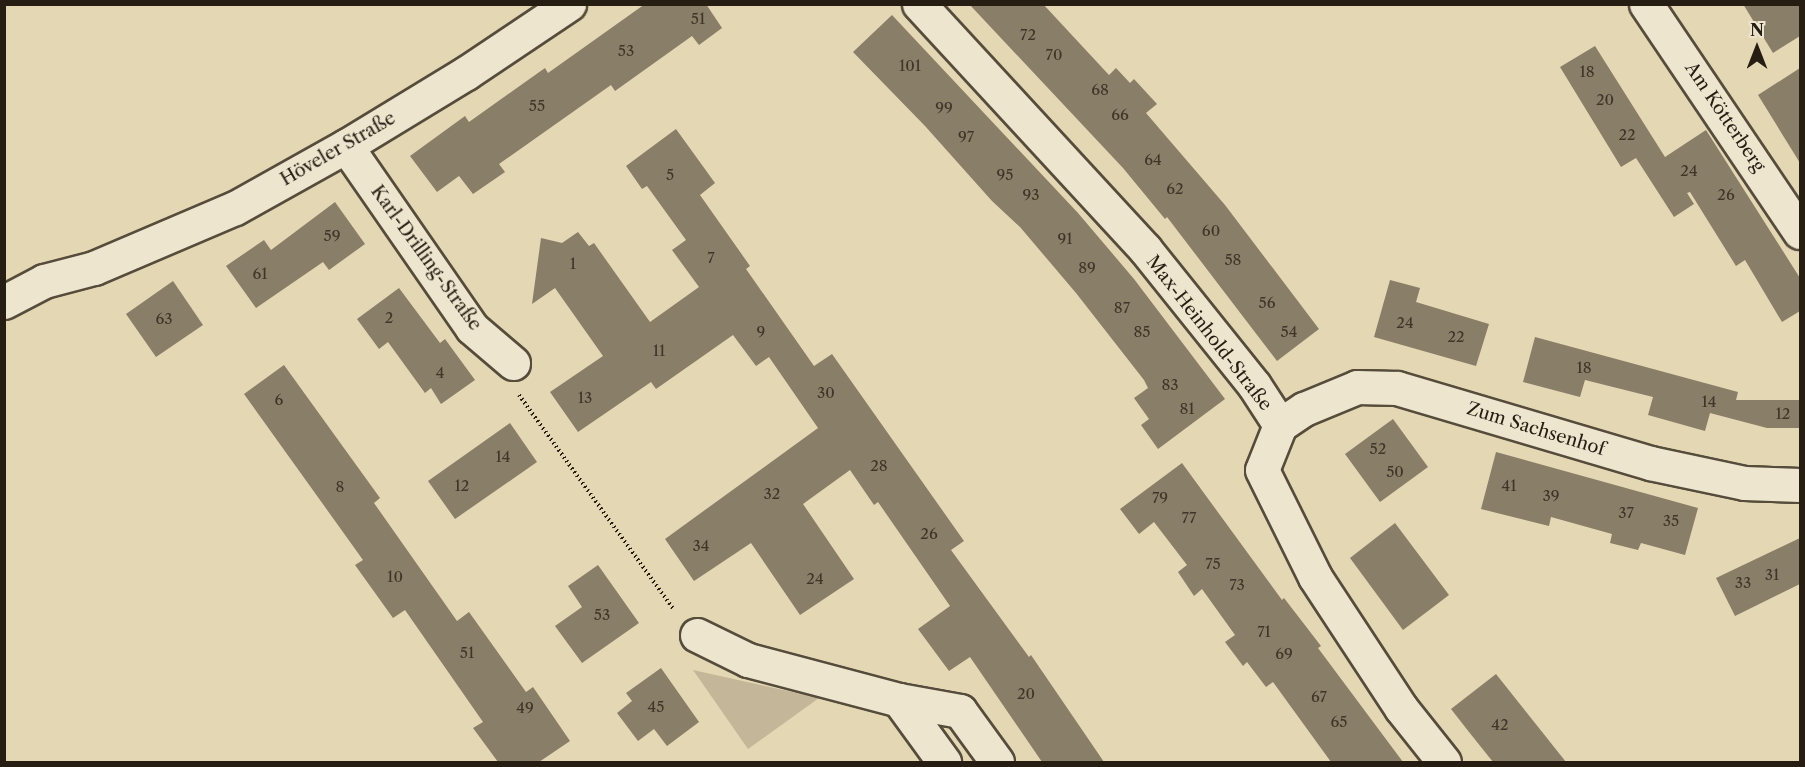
<!DOCTYPE html>
<meta charset="utf-8">
<style>
body{margin:0}
#map{position:relative;width:1805px;height:767px;overflow:hidden;background:#e4d7b4;font-family:"Libre Caslon Text",serif}
div>[style]{position:absolute}
.green>*{inset:0;background:#c4b799}
.building>*{inset:0;background:#897e67}
.path>*{height:4px;margin-top:-2px;transform-origin:0;background:repeating-linear-gradient(90deg,#261d13 0 1.5px,transparent 0 4.5px)}
.roads{filter:drop-shadow(2px 0 #564c3b) drop-shadow(-2px 0 #564c3b) drop-shadow(0 2px #564c3b) drop-shadow(0 -2px #564c3b)}
.minor>*{height:33px;margin:-16.5px;padding:0 16.5px;transform-origin:16.5px;border-radius:16.5px;background:#ede5ce}
span{translate:-50% -50%;white-space:nowrap;text-align:center;line-height:1.15;-webkit-text-stroke:4.5px #ede5ce;paint-order:stroke}
.number-label{font-size:15px;color:#3f3528}
.number-label span{-webkit-text-stroke-width:0}
.street-label{font-size:18px;color:#261d13}
.frame{position:absolute;inset:0;border:6px solid #261d13;pointer-events:none}
.north{position:absolute;left:1727px;top:18px;width:60px;height:60px;-webkit-text-stroke:4px #ede5ce;paint-order:stroke;rotate:0deg;font-size:16px;font-weight:700;line-height:24px;text-align:center;color:#261d13}
.north::after{content:'';display:block;margin:auto;width:21px;height:27px;background:#261d13;clip-path:polygon(50% 0,100% 100%,50% 72%,0 100%)}
</style>
<div id="map">
<div class="green">
<i style="clip-path:polygon(693px 670px,819px 698px,748px 749px)"></i>
</div>
<div class="building">
<i style="clip-path:polygon(645px 4px,706px 4px,722px 28px,699px 45px,692px 36px,615px 91px,611px 85px,499px 164px,505px 172px,473px 194px,459px 176px,437px 192px,410px 156px,465px 116px,469px 122px,545px 68px,548px 73px)"></i>
<i style="clip-path:polygon(969px 4px,1043px 4px,1109px 75px,1116px 68px,1130px 83px,1134px 79px,1157px 104px,1146px 113px,1225px 205px,1319px 329px,1277px 361px,1167px 217px,1165px 219px,1123px 168px)"></i>
<i style="clip-path:polygon(1743px 4px,1800px 4px,1800px 36px,1773px 53px)"></i>
<i style="clip-path:polygon(892px 15px,1078px 213px,1134px 279px,1225px 399px,1158px 449px,1141px 425px,1149px 419px,1134px 398px,1148px 388px,1144px 380px,1076px 293px,1020px 227px,992px 201px,925px 126px,853px 52px)"></i>
<i style="clip-path:polygon(1595px 46px,1665px 157px,1706px 130px,1800px 278px,1800px 311px,1782px 322px,1745px 260px,1736px 266px,1690px 192px,1687px 193px,1694px 204px,1674px 217px,1636px 158px,1621px 167px,1560px 67px)"></i>
<i style="clip-path:polygon(1800px 68px,1800px 163px,1758px 95px)"></i>
<i style="clip-path:polygon(676px 129px,715px 183px,700px 195px,750px 266px,746px 269px,814px 366px,832px 354px,964px 541px,951px 550px,1029px 657px,1031px 655px,1104px 762px,1042px 762px,970px 657px,949px 671px,918px 629px,950px 606px,878px 502px,874px 505px,850px 470px,803px 504px,854px 579px,800px 615px,751px 543px,694px 581px,665px 539px,818px 428px,769px 357px,756px 366px,733px 335px,656px 389px,651px 382px,578px 432px,550px 392px,603px 356px,555px 288px,532px 304px,541px 238px,562px 243px,578px 232px,589px 246px,594px 243px,650px 322px,699px 287px,672px 250px,686px 240px,647px 186px,642px 189px,626px 166px)"></i>
<i style="clip-path:polygon(335px 202px,365px 244px,329px 270px,323px 262px,256px 308px,226px 266px,264px 240px,271px 250px)"></i>
<i style="clip-path:polygon(1390px 280px,1420px 288px,1416px 302px,1489px 324px,1476px 366px,1374px 337px)"></i>
<i style="clip-path:polygon(173px 281px,203px 325px,156px 357px,126px 314px)"></i>
<i style="clip-path:polygon(399px 288px,440px 343px,445px 339px,475px 380px,441px 404px,431px 388px,425px 393px,388px 342px,379px 349px,357px 319px)"></i>
<i style="clip-path:polygon(1535px 337px,1738px 392px,1736px 400px,1800px 400px,1800px 428px,1767px 428px,1710px 413px,1705px 431px,1648px 415px,1653px 397px,1585px 380px,1580px 397px,1523px 382px)"></i>
<i style="clip-path:polygon(284px 365px,380px 498px,374px 503px,457px 621px,469px 612px,526px 692px,533px 687px,570px 741px,539px 762px,498px 762px,473px 728px,483px 722px,405px 610px,393px 618px,355px 565px,363px 560px,244px 394px)"></i>
<i style="clip-path:polygon(1393px 419px,1428px 467px,1380px 502px,1345px 454px)"></i>
<i style="clip-path:polygon(510px 423px,537px 462px,455px 519px,428px 481px)"></i>
<i style="clip-path:polygon(1496px 452px,1698px 508px,1685px 555px,1641px 543px,1638px 550px,1610px 543px,1612px 534px,1551px 517px,1549px 526px,1481px 509px)"></i>
<i style="clip-path:polygon(1182px 463px,1282px 600px,1284px 598px,1321px 646px,1318px 648px,1403px 762px,1331px 762px,1273px 682px,1266px 687px,1247px 662px,1243px 666px,1225px 642px,1235px 635px,1202px 589px,1194px 596px,1178px 572px,1187px 565px,1154px 522px,1139px 534px,1120px 509px)"></i>
<i style="clip-path:polygon(1395px 523px,1449px 595px,1403px 630px,1350px 558px)"></i>
<i style="clip-path:polygon(1800px 538px,1800px 584px,1735px 616px,1716px 578px)"></i>
<i style="clip-path:polygon(598px 565px,639px 623px,582px 663px,555px 626px,582px 607px,568px 586px)"></i>
<i style="clip-path:polygon(661px 668px,699px 722px,667px 746px,654px 729px,638px 741px,617px 713px,632px 701px,626px 693px)"></i>
<i style="clip-path:polygon(1496px 674px,1566px 762px,1493px 762px,1469px 732px,1451px 709px)"></i>
</div>
<div class="path">
<i style="left:519px;top:395px;width:265px;rotate:54.2deg"></i>
</div>
<div class="roads">
<div class="minor">
<i style="left:919px;top:4px;width:333px;rotate:47.3deg"></i>
<i style="left:1145px;top:249px;width:174px;rotate:51.3deg"></i>
<i style="left:1254px;top:385px;width:48px;rotate:57deg"></i>
<i style="left:1280px;top:425px;width:48px;rotate:111.8deg"></i>
<i style="left:1262px;top:470px;width:119px;rotate:63.6deg"></i>
<i style="left:1315px;top:577px;width:157px;rotate:56.7deg"></i>
<i style="left:1401px;top:708px;width:69px;rotate:51.5deg"></i>
<i style="left:1646px;top:4px;width:275px;rotate:56deg"></i>
<i style="left:346px;top:146px;width:221px;rotate:55.3deg"></i>
<i style="left:472px;top:328px;width:54px;rotate:40.5deg"></i>
<i style="left:4px;top:302px;width:45px;rotate:-27.7deg"></i>
<i style="left:44px;top:281px;width:52px;rotate:-14.6deg"></i>
<i style="left:94px;top:268px;width:153px;rotate:-23.1deg"></i>
<i style="left:235px;top:208px;width:127px;rotate:-29.2deg"></i>
<i style="left:346px;top:146px;width:140px;rotate:-31.3deg"></i>
<i style="left:466px;top:73px;width:124px;rotate:-33.8deg"></i>
<i style="left:1280px;top:425px;width:29px;rotate:-34deg"></i>
<i style="left:1304px;top:409px;width:57px;rotate:-22.5deg"></i>
<i style="left:1357px;top:387px;width:40px;rotate:1.4deg"></i>
<i style="left:1397px;top:388px;width:264px;rotate:16.5deg"></i>
<i style="left:1650px;top:463px;width:96px;rotate:12deg"></i>
<i style="left:1744px;top:483px;width:56px;rotate:2deg"></i>
<i style="left:697px;top:635px;width:57px;rotate:26.1deg"></i>
<i style="left:748px;top:660px;width:156px;rotate:14.8deg"></i>
<i style="left:899px;top:700px;width:62px;rotate:10.2deg"></i>
<i style="left:960px;top:711px;width:63px;rotate:54deg"></i>
<i style="left:899px;top:700px;width:77px;rotate:54deg"></i>
</div>
</div>
<div class="number-label">
<span style="left:698px;top:19px">51</span>
<span style="left:1028px;top:35px">72</span>
<span style="left:626px;top:51px">53</span>
<span style="left:1054px;top:55px">70</span>
<span style="left:910px;top:66px">101</span>
<span style="left:1587px;top:72px">18</span>
<span style="left:1100px;top:90px">68</span>
<span style="left:1605px;top:100px">20</span>
<span style="left:537px;top:106px">55</span>
<span style="left:944px;top:108px">99</span>
<span style="left:1120px;top:115px">66</span>
<span style="left:1627px;top:135px">22</span>
<span style="left:966px;top:137px">97</span>
<span style="left:1153px;top:160px">64</span>
<span style="left:1689px;top:171px">24</span>
<span style="left:670px;top:175px">5</span>
<span style="left:1005px;top:175px">95</span>
<span style="left:1175px;top:189px">62</span>
<span style="left:1031px;top:195px">93</span>
<span style="left:1726px;top:195px">26</span>
<span style="left:1211px;top:231px">60</span>
<span style="left:332px;top:236px">59</span>
<span style="left:1065px;top:239px">91</span>
<span style="left:711px;top:258px">7</span>
<span style="left:1233px;top:260px">58</span>
<span style="left:573px;top:264px">1</span>
<span style="left:1087px;top:268px">89</span>
<span style="left:260px;top:274px">61</span>
<span style="left:1267px;top:303px">56</span>
<span style="left:1122px;top:308px">87</span>
<span style="left:389px;top:318px">2</span>
<span style="left:164px;top:319px">63</span>
<span style="left:1405px;top:323px">24</span>
<span style="left:761px;top:332px">9</span>
<span style="left:1142px;top:332px">85</span>
<span style="left:1289px;top:332px">54</span>
<span style="left:1456px;top:337px">22</span>
<span style="left:659px;top:351px">11</span>
<span style="left:1584px;top:368px">18</span>
<span style="left:440px;top:373px">4</span>
<span style="left:1170px;top:385px">83</span>
<span style="left:826px;top:393px">30</span>
<span style="left:585px;top:398px">13</span>
<span style="left:279px;top:400px">6</span>
<span style="left:1709px;top:402px">14</span>
<span style="left:1187px;top:409px">81</span>
<span style="left:1783px;top:414px">12</span>
<span style="left:1378px;top:449px">52</span>
<span style="left:503px;top:457px">14</span>
<span style="left:879px;top:466px">28</span>
<span style="left:1395px;top:472px">50</span>
<span style="left:462px;top:486px">12</span>
<span style="left:1509px;top:486px">41</span>
<span style="left:340px;top:487px">8</span>
<span style="left:772px;top:494px">32</span>
<span style="left:1551px;top:496px">39</span>
<span style="left:1160px;top:498px">79</span>
<span style="left:1626px;top:513px">37</span>
<span style="left:1189px;top:518px">77</span>
<span style="left:1671px;top:521px">35</span>
<span style="left:929px;top:534px">26</span>
<span style="left:701px;top:546px">34</span>
<span style="left:1213px;top:564px">75</span>
<span style="left:1772px;top:575px">31</span>
<span style="left:395px;top:577px">10</span>
<span style="left:815px;top:579px">24</span>
<span style="left:1743px;top:583px">33</span>
<span style="left:1237px;top:585px">73</span>
<span style="left:602px;top:615px">53</span>
<span style="left:1264px;top:632px">71</span>
<span style="left:467px;top:653px">51</span>
<span style="left:1284px;top:654px">69</span>
<span style="left:1026px;top:694px">20</span>
<span style="left:1319px;top:697px">67</span>
<span style="left:656px;top:707px">45</span>
<span style="left:525px;top:708px">49</span>
<span style="left:1339px;top:722px">65</span>
<span style="left:1500px;top:725px">42</span>
</div>
<div class="street-label">
<span style="left:1725px;top:117px;rotate:56deg">Am Kötterberg</span>
<span style="left:338px;top:149px;rotate:-30deg">Höveler Straße</span>
<span style="left:426px;top:258px;rotate:54deg">Karl-Drilling-Straße</span>
<span style="left:1209px;top:333px;rotate:52deg">Max-Heinhold-Straße</span>
<span style="left:1536px;top:429px;rotate:17deg">Zum Sachsenhof</span>
</div>
<div class="frame"></div>
<div class="north">N</div>
</div>
